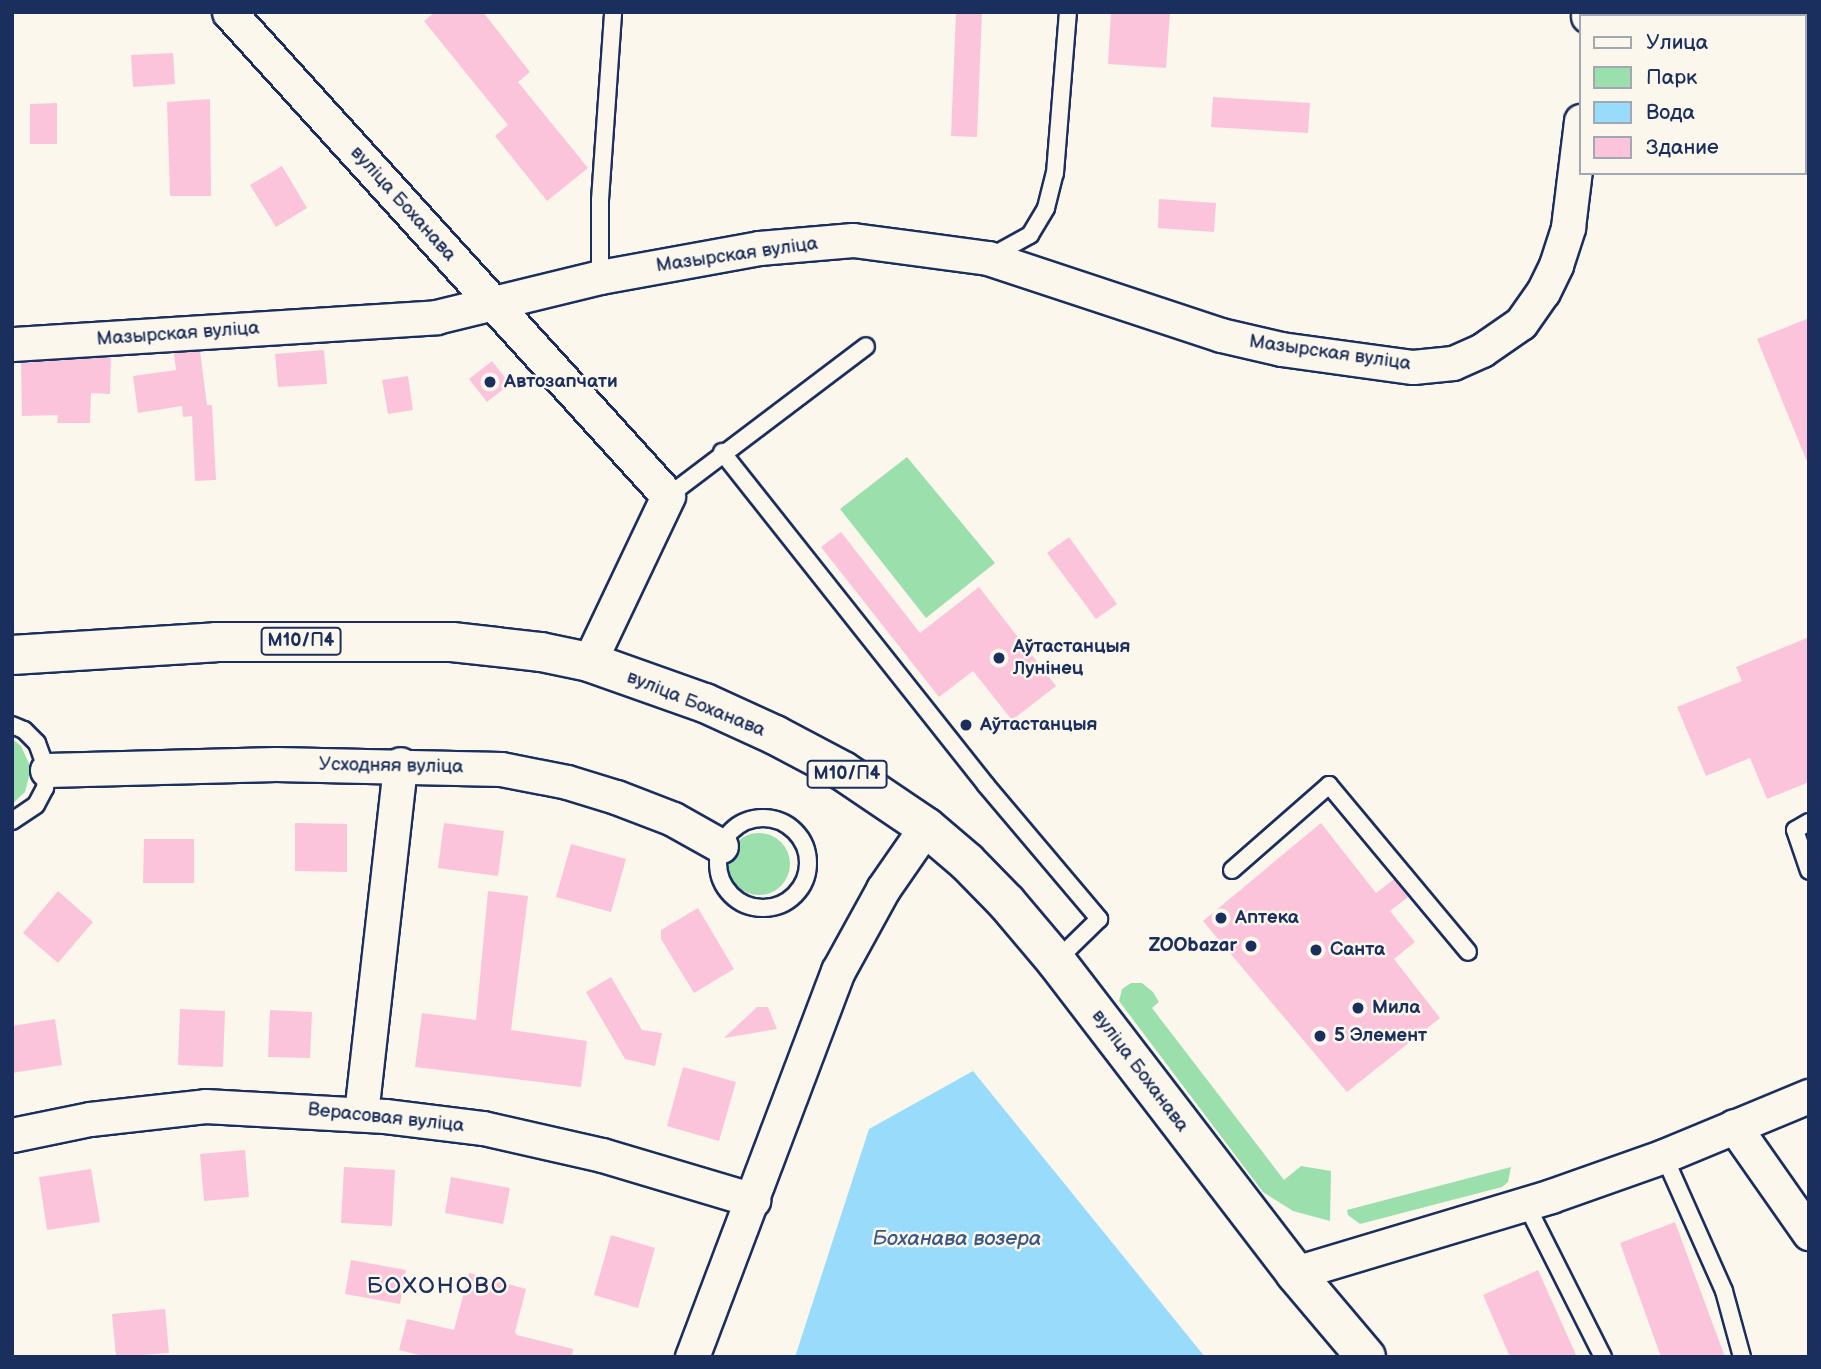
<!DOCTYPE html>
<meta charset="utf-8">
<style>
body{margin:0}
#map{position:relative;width:1821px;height:1369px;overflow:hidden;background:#fbf7ec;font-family:"Balsamiq Sans",sans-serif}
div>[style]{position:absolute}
.green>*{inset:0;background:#9be0ac}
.round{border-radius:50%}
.water>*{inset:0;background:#99dbfb}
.building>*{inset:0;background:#fcc4db}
.roads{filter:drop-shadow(2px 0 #1b2f5e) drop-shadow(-2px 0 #1b2f5e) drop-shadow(0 2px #1b2f5e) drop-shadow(0 -2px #1b2f5e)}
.lane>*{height:16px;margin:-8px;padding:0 8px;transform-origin:8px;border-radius:8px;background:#fbf7ec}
.lane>.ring{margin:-8px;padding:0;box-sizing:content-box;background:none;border:16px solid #fbf7ec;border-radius:50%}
.street>*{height:33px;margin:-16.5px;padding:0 16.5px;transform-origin:16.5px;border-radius:16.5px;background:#fbf7ec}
.primary>*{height:38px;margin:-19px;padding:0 19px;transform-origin:19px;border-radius:19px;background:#fbf7ec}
.dots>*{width:19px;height:19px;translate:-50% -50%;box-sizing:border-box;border:4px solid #fbf7ec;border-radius:50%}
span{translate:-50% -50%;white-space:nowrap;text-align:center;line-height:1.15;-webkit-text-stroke:5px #fbf7ec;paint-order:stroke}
.shield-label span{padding:2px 5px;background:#fbf7ec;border:2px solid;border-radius:5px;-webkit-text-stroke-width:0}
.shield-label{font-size:18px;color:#1b2f5e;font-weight:700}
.street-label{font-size:19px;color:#1b2f5e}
.poi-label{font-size:19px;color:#1b2f5e;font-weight:700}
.left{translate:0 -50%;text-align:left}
.right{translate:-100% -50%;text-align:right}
.water-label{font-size:21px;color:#3a5a85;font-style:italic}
.quarter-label{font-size:23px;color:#1b2f5e;letter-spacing:2px}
.frame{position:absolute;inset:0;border:14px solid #1b2f5e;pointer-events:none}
.legend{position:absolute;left:1579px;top:14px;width:228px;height:161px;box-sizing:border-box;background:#fbf7ec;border:2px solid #a1a7b3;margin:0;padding:9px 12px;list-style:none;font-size:21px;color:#1b2f5e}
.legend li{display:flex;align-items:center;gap:14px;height:35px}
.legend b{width:35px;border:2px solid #a1a7b3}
</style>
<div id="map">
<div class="green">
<i style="clip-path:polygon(907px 457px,995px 563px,926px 618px,840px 509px)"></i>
<i style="clip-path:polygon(12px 739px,21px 746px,31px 768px,25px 792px,12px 804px)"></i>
<i class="round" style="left:728px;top:833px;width:62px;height:62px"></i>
<i style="clip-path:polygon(1131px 983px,1142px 983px,1153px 992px,1159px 1002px,1152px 1008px,1284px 1180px,1301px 1166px,1331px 1171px,1330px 1221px,1293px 1211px,1263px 1192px,1119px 1001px,1122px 989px)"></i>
<i style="clip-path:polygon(1511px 1167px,1508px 1182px,1502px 1187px,1360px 1224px,1348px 1215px,1347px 1210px)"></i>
</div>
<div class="water">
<i style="clip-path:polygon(973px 1071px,1205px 1357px,795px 1357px,869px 1129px)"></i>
</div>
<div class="building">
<i style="clip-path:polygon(435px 12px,483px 12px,530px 72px,518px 82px,588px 168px,547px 201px,495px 136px,508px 125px,424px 21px)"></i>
<i style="clip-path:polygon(956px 12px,982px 12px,977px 137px,951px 136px)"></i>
<i style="clip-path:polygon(1111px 12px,1170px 12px,1166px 68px,1108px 64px)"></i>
<i style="clip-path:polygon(173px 53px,175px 84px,133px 87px,131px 55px)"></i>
<i style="clip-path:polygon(1213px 97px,1310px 103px,1308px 133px,1211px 127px)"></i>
<i style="clip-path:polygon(210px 99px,211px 196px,170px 196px,167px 102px)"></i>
<i style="clip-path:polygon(57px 103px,57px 144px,30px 144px,30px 104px)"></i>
<i style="clip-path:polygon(282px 166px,307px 208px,276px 227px,250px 185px)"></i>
<i style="clip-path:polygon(1159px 199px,1216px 203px,1214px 232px,1158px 228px)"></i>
<i style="clip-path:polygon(1809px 318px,1809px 464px,1808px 464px,1757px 339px)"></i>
<i style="clip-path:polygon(324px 350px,327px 384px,278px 387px,275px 354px)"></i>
<i style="clip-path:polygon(200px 351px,207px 405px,212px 405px,216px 480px,195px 481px,192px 416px,183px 417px,182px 406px,138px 413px,133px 376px,176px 370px,174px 353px)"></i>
<i style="clip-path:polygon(111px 357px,110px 394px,91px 393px,90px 423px,57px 423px,58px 415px,22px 416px,21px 363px)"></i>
<i style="clip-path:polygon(492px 361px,510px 384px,487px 402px,469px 379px)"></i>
<i style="clip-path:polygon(408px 376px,413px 410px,388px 414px,382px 380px)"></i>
<i style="clip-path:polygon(841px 532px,920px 633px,979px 587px,1056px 686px,1012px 720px,973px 671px,939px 697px,821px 547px)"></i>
<i style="clip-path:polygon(1069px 537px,1117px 604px,1096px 619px,1047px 553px)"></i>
<i style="clip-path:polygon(1809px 637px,1809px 782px,1767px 799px,1750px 758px,1706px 776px,1677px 707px,1742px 681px,1736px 667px)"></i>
<i style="clip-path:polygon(295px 823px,347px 824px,347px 872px,295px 871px)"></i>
<i style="clip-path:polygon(444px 823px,504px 831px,498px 876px,438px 868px)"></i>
<i style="clip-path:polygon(1321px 823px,1376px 893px,1394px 879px,1408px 897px,1390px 911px,1415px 942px,1394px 959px,1440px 1018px,1347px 1092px,1203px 921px)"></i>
<i style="clip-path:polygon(144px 839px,194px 839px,194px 883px,143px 883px)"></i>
<i style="clip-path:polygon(571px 844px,626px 859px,611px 912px,556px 897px)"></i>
<i style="clip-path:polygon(58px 891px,93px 922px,58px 963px,23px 933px)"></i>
<i style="clip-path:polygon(488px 891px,528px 896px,511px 1030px,587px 1041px,581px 1087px,415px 1067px,422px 1013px,476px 1020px)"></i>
<i style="clip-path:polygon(698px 908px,734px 969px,694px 993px,661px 939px,661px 930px)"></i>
<i style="clip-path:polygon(611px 977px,642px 1030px,662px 1033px,655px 1066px,625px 1059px,586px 992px)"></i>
<i style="clip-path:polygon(757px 1007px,768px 1007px,777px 1029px,724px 1038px)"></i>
<i style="clip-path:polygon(180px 1009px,225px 1011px,223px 1067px,178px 1065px)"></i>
<i style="clip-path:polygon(270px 1010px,312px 1012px,310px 1058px,268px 1057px)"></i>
<i style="clip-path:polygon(55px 1019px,62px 1065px,12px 1073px,12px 1026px)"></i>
<i style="clip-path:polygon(683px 1067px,736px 1082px,719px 1141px,667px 1126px)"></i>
<i style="clip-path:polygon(245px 1150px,249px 1197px,204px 1201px,200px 1154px)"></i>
<i style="clip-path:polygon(344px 1167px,395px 1170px,392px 1226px,341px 1223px)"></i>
<i style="clip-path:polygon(91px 1169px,100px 1222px,47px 1230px,39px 1177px)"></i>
<i style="clip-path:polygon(451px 1177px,510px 1188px,503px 1224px,445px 1213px)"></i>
<i style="clip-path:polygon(1675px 1222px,1725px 1357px,1661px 1357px,1620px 1243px)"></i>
<i style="clip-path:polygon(611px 1235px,655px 1248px,638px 1308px,594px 1295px)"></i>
<i style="clip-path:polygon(351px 1260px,406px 1270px,400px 1304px,345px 1294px)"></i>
<i style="clip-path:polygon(1538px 1270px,1577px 1357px,1510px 1357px,1483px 1295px)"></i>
<i style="clip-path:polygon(469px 1273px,526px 1289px,515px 1332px,517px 1335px,573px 1349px,572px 1357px,427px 1357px,399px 1350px,407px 1319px,454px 1330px)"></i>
<i style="clip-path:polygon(165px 1309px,169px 1353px,116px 1357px,112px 1314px)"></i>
</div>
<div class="roads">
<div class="lane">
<i style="left:990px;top:257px;width:46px;rotate:-28.8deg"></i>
<i style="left:1030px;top:235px;width:31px;rotate:-59deg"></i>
<i style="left:1046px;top:208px;width:36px;rotate:-76deg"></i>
<i style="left:1055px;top:173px;width:162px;rotate:-85.4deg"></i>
<i style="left:600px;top:277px;width:77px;rotate:-90deg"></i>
<i style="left:600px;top:200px;width:188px;rotate:-86deg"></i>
<i style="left:722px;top:452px;width:424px;rotate:51.6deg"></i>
<i style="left:985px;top:784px;width:177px;rotate:49.8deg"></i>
<i style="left:1099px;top:919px;width:60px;rotate:135.7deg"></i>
<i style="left:668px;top:496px;width:248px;rotate:-37.1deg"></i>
<i style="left:12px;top:725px;width:13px;rotate:23deg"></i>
<i style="left:24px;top:730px;width:18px;rotate:45deg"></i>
<i style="left:37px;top:743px;width:29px;rotate:70deg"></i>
<i style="left:47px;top:770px;width:18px;rotate:96deg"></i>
<i style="left:45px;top:788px;width:19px;rotate:118deg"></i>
<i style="left:36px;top:805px;width:29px;rotate:146deg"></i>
<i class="ring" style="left:718px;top:818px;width:74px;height:74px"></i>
<i style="left:1809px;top:822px;width:16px;rotate:150deg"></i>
<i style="left:1795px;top:830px;width:43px;rotate:71.1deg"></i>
<i style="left:1232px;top:870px;width:129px;rotate:-41.2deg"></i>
<i style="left:1329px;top:785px;width:217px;rotate:50.2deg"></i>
<i style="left:1664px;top:1156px;width:148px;rotate:66deg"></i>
<i style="left:1724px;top:1291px;width:68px;rotate:74.7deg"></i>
<i style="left:1526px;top:1204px;width:171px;rotate:63.3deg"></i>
</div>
<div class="street">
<i style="left:229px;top:12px;width:653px;rotate:47.79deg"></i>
<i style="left:668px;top:496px;width:184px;rotate:115.4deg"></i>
<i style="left:1588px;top:16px;width:4px;rotate:-76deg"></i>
<i style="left:12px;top:344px;width:425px;rotate:-3.6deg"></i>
<i style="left:436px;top:317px;width:169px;rotate:-13.7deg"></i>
<i style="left:600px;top:277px;width:162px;rotate:-10.3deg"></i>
<i style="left:759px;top:248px;width:94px;rotate:-4.9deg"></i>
<i style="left:853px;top:240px;width:136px;rotate:7.6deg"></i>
<i style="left:988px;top:258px;width:245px;rotate:18.3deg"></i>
<i style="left:1221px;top:335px;width:62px;rotate:13.1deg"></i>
<i style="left:1281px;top:349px;width:133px;rotate:7.8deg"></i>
<i style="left:1413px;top:367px;width:40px;rotate:-5.7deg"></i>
<i style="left:1453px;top:363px;width:32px;rotate:-24deg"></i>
<i style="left:1482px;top:350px;width:47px;rotate:-34.7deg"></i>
<i style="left:1521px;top:323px;width:38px;rotate:-55deg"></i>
<i style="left:1543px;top:292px;width:30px;rotate:-64deg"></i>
<i style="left:1556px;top:265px;width:40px;rotate:-72deg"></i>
<i style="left:1568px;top:227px;width:107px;rotate:-83deg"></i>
<i style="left:47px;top:770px;width:229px;rotate:-1.5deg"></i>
<i style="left:276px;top:764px;width:225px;rotate:1.3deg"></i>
<i style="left:501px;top:769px;width:67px;rotate:11.1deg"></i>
<i style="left:567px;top:782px;width:51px;rotate:17deg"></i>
<i style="left:616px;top:797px;width:61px;rotate:21.1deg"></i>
<i style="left:673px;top:819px;width:55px;rotate:29.4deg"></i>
<i style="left:361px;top:1114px;width:352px;rotate:-83.6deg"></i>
<i style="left:1734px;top:1126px;width:131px;rotate:55deg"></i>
<i style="left:12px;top:1135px;width:80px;rotate:-11.6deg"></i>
<i style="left:90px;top:1119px;width:116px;rotate:-6.4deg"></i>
<i style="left:205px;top:1106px;width:180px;rotate:3.2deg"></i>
<i style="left:385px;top:1116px;width:99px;rotate:7deg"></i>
<i style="left:483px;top:1128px;width:122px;rotate:12.8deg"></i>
<i style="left:602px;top:1155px;width:158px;rotate:16.6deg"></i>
<i style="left:1295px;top:1273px;width:267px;rotate:-16.7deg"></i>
<i style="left:1551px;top:1196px;width:120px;rotate:-19.5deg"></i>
<i style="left:1664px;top:1156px;width:157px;rotate:-22.5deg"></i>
<i style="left:692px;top:1357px;width:413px;rotate:-69.3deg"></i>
<i style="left:838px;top:971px;width:94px;rotate:-61.2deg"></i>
<i style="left:883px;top:889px;width:75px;rotate:-55.3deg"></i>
</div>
<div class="primary">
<i style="left:12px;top:655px;width:204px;rotate:-3.6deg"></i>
<i style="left:216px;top:642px;width:236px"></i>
<i style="left:452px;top:642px;width:90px;rotate:6.4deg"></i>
<i style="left:541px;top:652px;width:49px;rotate:11.8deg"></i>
<i style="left:589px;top:662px;width:123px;rotate:19.5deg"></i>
<i style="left:705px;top:703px;width:77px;rotate:24.6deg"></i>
<i style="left:775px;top:735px;width:77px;rotate:27.9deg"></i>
<i style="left:843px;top:771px;width:100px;rotate:34deg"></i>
<i style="left:926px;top:827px;width:54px;rotate:40.5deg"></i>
<i style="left:967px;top:862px;width:57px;rotate:45.7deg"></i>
<i style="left:1007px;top:903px;width:76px;rotate:49.8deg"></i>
<i style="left:1056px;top:961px;width:393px;rotate:52.5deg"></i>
<i style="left:1295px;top:1273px;width:110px;rotate:49.8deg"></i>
</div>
</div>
<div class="dots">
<i style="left:490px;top:382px;background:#1b2f5e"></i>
<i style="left:999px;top:658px;background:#1b2f5e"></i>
<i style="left:966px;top:725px;background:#1b2f5e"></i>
<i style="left:1221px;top:918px;background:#1b2f5e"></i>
<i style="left:1251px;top:946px;background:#1b2f5e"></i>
<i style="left:1316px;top:950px;background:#1b2f5e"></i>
<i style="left:1358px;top:1008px;background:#1b2f5e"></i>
<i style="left:1320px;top:1036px;background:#1b2f5e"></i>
</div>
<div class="shield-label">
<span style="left:301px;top:641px">М10/П4</span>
<span style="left:847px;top:774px">М10/П4</span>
</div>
<div class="street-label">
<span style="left:403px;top:204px;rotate:48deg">вуліца Боханава</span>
<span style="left:737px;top:255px;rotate:-8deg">Мазырская вуліца</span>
<span style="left:178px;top:334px;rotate:-4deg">Мазырская вуліца</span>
<span style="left:1330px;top:353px;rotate:8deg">Мазырская вуліца</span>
<span style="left:696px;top:704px;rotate:22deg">вуліца Боханава</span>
<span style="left:391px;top:766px;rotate:1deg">Усходняя вуліца</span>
<span style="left:1140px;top:1071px;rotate:53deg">вуліца Боханава</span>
<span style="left:386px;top:1118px;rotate:6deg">Верасовая вуліца</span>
</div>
<div class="poi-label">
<span class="left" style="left:504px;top:382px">Автозапчати</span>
<span class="left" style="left:1013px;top:658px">Аўтастанцыя<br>Лунінец</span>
<span class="left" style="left:980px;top:725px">Аўтастанцыя</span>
<span class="left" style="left:1235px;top:918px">Аптека</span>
<span class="right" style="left:1237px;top:946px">ZOObazar</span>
<span class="left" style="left:1330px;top:950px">Санта</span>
<span class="left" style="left:1372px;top:1008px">Мила</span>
<span class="left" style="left:1334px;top:1036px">5 Элемент</span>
</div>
<div class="water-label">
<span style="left:957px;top:1239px">Боханава возера</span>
</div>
<div class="quarter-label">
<span style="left:438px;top:1286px">БОХОНОВО</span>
</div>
<div class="frame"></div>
<ul class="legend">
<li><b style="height:9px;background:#fbf7ec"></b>Улица</li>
<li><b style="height:19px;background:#9be0ac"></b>Парк</li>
<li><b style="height:19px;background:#99dbfb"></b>Вода</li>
<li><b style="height:19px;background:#fcc4db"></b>Здание</li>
</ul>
</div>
